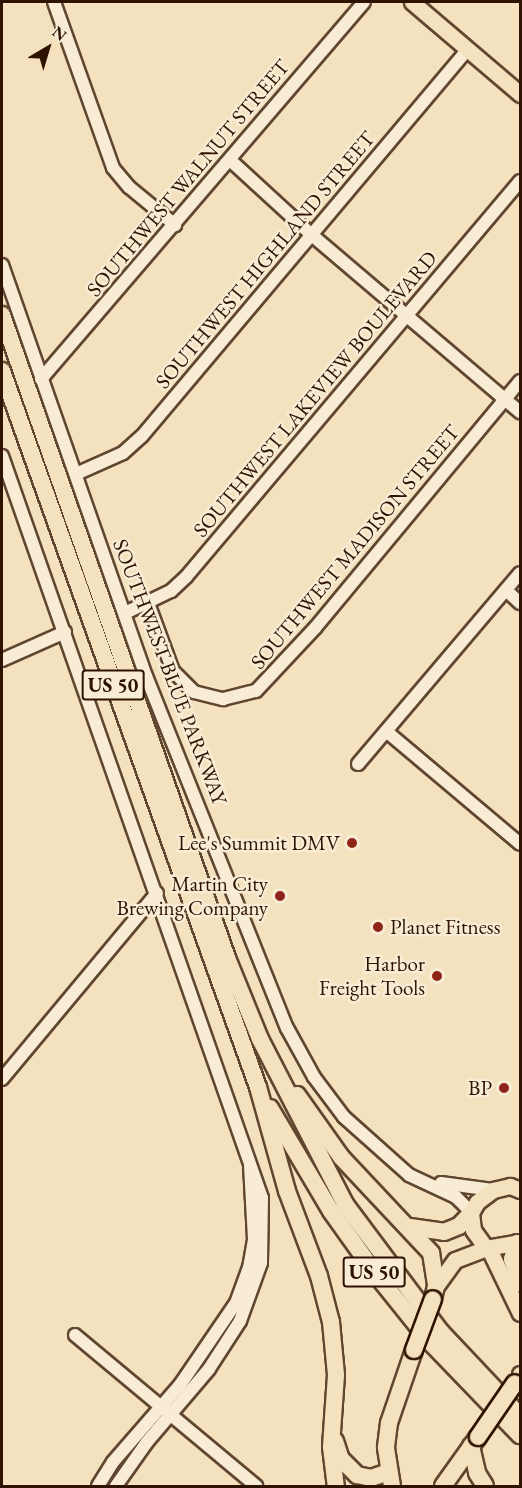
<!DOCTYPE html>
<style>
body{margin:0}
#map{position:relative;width:522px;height:1488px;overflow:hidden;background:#f4e1be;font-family:"EB Garamond",serif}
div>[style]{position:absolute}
.roads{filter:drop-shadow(2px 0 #604630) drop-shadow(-2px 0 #604630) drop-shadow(0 2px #604630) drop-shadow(0 -2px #604630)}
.minor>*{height:12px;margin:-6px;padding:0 6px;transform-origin:6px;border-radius:6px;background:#f8ecd5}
.major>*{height:15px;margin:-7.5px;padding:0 7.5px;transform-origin:7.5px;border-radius:7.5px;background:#f4e1be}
.highway>*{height:16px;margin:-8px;padding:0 8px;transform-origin:8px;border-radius:8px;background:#f4e1be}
.bridges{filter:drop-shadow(2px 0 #2e1300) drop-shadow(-2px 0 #2e1300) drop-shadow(0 2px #2e1300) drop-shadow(0 -2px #2e1300)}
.highway-bridge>*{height:16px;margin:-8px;padding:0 8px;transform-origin:8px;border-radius:8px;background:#f4e1be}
.dots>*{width:16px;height:16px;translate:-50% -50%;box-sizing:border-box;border:3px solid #f8ecd5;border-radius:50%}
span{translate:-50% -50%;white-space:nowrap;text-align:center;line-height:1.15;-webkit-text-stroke:5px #f8ecd5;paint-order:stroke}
.shield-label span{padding:2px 4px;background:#f8ecd5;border:2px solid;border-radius:4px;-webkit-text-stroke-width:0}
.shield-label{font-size:20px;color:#2e1300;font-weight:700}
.street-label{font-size:21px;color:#2e1300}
.poi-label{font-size:21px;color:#2e1300}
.right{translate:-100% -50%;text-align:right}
.left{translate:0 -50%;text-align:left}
.frame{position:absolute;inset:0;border:3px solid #2e1300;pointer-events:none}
.north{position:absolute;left:18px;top:18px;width:60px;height:60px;-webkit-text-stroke:4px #f8ecd5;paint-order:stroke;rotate:38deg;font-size:16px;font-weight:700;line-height:24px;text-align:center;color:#2e1300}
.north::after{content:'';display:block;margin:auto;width:21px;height:27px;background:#2e1300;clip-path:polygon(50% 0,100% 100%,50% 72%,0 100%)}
</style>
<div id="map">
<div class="roads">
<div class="minor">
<i style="left:54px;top:2px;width:176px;rotate:70.4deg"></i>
<i style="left:113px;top:168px;width:25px;rotate:50deg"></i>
<i style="left:129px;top:187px;width:60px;rotate:39.6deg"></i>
<i style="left:230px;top:160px;width:113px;rotate:42.5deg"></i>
<i style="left:313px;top:236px;width:272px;rotate:40.4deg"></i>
<i style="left:2px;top:265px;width:435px;rotate:70.7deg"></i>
<i style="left:146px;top:676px;width:379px;rotate:68.2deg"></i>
<i style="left:287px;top:1028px;width:56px;rotate:61.1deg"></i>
<i style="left:314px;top:1077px;width:50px;rotate:53.1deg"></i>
<i style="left:344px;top:1117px;width:87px;rotate:41.7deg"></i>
<i style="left:409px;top:1175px;width:52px;rotate:25.1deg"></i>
<i style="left:456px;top:1197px;width:21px;rotate:45deg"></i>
<i style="left:41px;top:379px;width:496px;rotate:-49.4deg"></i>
<i style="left:2px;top:456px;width:786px;rotate:70.69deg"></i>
<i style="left:262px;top:1198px;width:65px;rotate:90.9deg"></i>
<i style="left:261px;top:1263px;width:62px;rotate:109.9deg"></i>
<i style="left:240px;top:1321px;width:57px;rotate:122.9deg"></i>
<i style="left:209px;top:1369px;width:96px;rotate:130.3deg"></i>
<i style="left:147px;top:1442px;width:54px;rotate:125.2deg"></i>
<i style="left:76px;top:474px;width:51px;rotate:-24.1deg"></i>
<i style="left:123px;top:453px;width:25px;rotate:-42deg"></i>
<i style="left:142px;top:436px;width:506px;rotate:-49.89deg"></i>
<i style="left:506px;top:590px;width:19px;rotate:43deg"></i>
<i style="left:148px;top:603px;width:72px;rotate:69.8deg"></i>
<i style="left:173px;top:671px;width:30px;rotate:45deg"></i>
<i style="left:194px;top:692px;width:30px;rotate:14deg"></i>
<i style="left:223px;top:699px;width:34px;rotate:-14deg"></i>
<i style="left:256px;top:691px;width:86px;rotate:-46.9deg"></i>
<i style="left:315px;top:628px;width:321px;rotate:-50.3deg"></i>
<i style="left:125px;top:613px;width:51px;rotate:-25.6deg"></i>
<i style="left:171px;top:591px;width:21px;rotate:-43deg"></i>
<i style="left:186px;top:577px;width:518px;rotate:-49.85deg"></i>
<i style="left:2px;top:660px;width:69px;rotate:-24deg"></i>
<i style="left:386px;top:731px;width:175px;rotate:40.1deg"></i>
<i style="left:358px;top:764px;width:250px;rotate:-49.7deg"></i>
<i style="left:2px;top:1079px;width:242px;rotate:-50.2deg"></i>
<i style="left:441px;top:1183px;width:52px;rotate:7.7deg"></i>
<i style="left:75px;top:1335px;width:236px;rotate:39.8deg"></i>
<i style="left:98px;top:1486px;width:28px;rotate:-58deg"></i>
<i style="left:113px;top:1462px;width:102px;rotate:-49deg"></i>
<i style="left:180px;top:1385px;width:99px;rotate:-55.7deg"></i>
<i style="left:236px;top:1303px;width:37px;rotate:-70deg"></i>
<i style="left:249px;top:1268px;width:29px;rotate:-80deg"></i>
<i style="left:254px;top:1239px;width:73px;rotate:-93.1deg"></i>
</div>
<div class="major">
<i style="left:412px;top:2px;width:142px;rotate:40.4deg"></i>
<i style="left:520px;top:1190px;width:11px;rotate:-158deg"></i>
<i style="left:510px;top:1186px;width:17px;rotate:167deg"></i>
<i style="left:493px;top:1190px;width:20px;rotate:143deg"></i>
<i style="left:477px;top:1202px;width:13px;rotate:119deg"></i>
<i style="left:471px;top:1213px;width:17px;rotate:83deg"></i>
<i style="left:473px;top:1230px;width:22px;rotate:54deg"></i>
<i style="left:486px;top:1248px;width:35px;rotate:-10deg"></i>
<i style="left:489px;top:1249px;width:71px;rotate:64.2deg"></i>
<i style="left:436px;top:1286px;width:32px;rotate:-54deg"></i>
<i style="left:455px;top:1260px;width:33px;rotate:-21deg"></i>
<i style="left:520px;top:1376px;width:2px;rotate:-90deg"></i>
</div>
<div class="highway">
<i style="left:2px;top:315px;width:681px;rotate:70.71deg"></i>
<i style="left:227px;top:958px;width:87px;rotate:67.8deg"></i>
<i style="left:260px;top:1039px;width:186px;rotate:62.7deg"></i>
<i style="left:345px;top:1204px;width:159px;rotate:53.2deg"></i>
<i style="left:440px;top:1331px;width:117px;rotate:46.7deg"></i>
<i style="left:2px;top:371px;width:760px;rotate:70.33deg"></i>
<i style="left:258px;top:1087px;width:108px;rotate:74.4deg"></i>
<i style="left:287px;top:1191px;width:91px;rotate:69.4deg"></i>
<i style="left:319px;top:1276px;width:48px;rotate:75.4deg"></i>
<i style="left:331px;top:1322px;width:53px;rotate:84.6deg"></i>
<i style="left:336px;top:1375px;width:72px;rotate:94deg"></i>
<i style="left:331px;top:1447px;width:39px;rotate:83deg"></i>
<i style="left:297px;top:1095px;width:76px;rotate:54.6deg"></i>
<i style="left:341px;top:1157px;width:132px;rotate:46.8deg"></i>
<i style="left:431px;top:1253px;width:33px;rotate:81deg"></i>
<i style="left:436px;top:1286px;width:13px;rotate:103deg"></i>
<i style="left:270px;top:1108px;width:120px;rotate:59.4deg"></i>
<i style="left:331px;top:1211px;width:76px;rotate:54.6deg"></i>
<i style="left:375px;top:1273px;width:91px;rotate:51.2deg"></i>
<i style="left:432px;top:1344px;width:127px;rotate:46deg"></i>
<i style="left:410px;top:1227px;width:34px;rotate:8deg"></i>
<i style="left:444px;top:1232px;width:16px;rotate:-22deg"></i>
<i style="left:459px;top:1226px;width:18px;rotate:-47deg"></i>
<i style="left:517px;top:1243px;width:17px;rotate:107deg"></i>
<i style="left:512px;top:1259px;width:26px;rotate:72deg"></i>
<i style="left:335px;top:1441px;width:19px;rotate:72deg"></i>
<i style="left:341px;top:1459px;width:23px;rotate:45deg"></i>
<i style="left:357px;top:1475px;width:14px;rotate:12deg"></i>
<i style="left:371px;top:1478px;width:18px;rotate:-19deg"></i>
<i style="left:471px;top:1446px;width:28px;rotate:77deg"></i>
<i style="left:477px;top:1473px;width:15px;rotate:58deg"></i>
<i style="left:392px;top:1486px;width:39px;rotate:-99deg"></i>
<i style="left:386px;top:1447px;width:24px;rotate:-83deg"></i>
<i style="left:389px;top:1423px;width:77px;rotate:-71.1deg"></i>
<i style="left:443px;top:1486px;width:60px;rotate:-54.5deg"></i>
</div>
</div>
<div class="bridges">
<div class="highway-bridge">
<i style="left:414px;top:1350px;width:54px;rotate:-69.6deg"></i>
<i style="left:478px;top:1437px;width:65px;rotate:-55.6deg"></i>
</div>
</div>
<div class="dots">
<i style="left:352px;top:843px;background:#8f2418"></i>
<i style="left:280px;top:896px;background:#8f2418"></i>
<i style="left:378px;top:927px;background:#8f2418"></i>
<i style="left:437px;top:976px;background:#8f2418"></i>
<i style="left:504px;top:1088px;background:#8f2418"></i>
</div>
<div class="shield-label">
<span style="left:113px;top:685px">US 50</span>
<span style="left:374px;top:1272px">US 50</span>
</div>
<div class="street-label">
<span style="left:188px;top:178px;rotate:-50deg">SOUTHWEST WALNUT STREET</span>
<span style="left:265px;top:260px;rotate:-50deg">SOUTHWEST HIGHLAND STREET</span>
<span style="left:315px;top:394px;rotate:-50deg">SOUTHWEST LAKEVIEW BOULEVARD</span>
<span style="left:355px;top:547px;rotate:-50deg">SOUTHWEST MADISON STREET</span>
<span style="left:170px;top:672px;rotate:69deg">SOUTHWEST BLUE PARKWAY</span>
</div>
<div class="poi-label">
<span class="right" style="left:340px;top:843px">Lee's Summit DMV</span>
<span class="right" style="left:268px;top:896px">Martin City<br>Brewing Company</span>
<span class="left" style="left:390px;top:927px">Planet Fitness</span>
<span class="right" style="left:425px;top:976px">Harbor<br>Freight Tools</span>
<span class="right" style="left:492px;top:1088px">BP</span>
</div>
<div class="frame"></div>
<div class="north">N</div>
</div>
